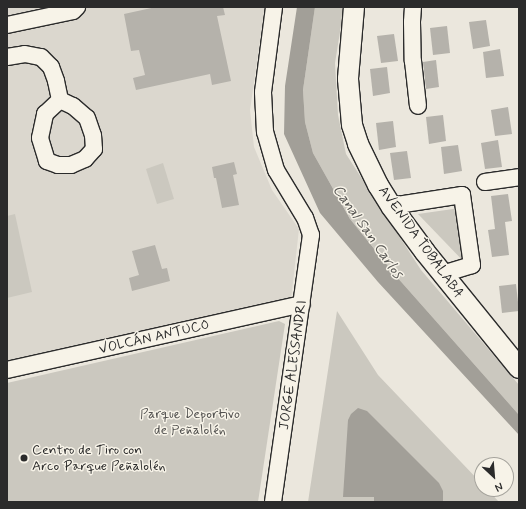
<!DOCTYPE html>
<meta charset="utf-8">
<style>
body{margin:0}
#map{position:relative;width:526px;height:509px;overflow:hidden;background:#ebe7dd;font-family:Mynerve,sans-serif}
div>[style]{position:absolute}
.built>*{inset:0;background:#dbd7ce}
.green>*{inset:0;background:#cbc8bf}
.water>*{inset:0;background:#a29f98}
.building>*{inset:0;background:#b5b2ab}
.roads{filter:drop-shadow(1px 0 #2b2b2b) drop-shadow(-1px 0 #2b2b2b) drop-shadow(0 1px #2b2b2b) drop-shadow(0 -1px #2b2b2b)}
.minor>*{height:16px;margin:-8px;padding:0 8px;transform-origin:8px;border-radius:8px;background:#f7f3e8}
.major>*{height:20px;margin:-10px;padding:0 10px;transform-origin:10px;border-radius:10px;background:#f7f3e8}
.dots>*{width:11px;height:11px;translate:-50% -50%;box-sizing:border-box;border:2px solid #f7f3e8;border-radius:50%}
span{translate:-50% -50%;white-space:nowrap;text-align:center;line-height:1.15;-webkit-text-stroke:3px #f7f3e8;paint-order:stroke}
.street-label{font-size:14px;color:#2b2b2b}
.park-label{font-size:14px;color:#535250}
.poi-label{font-size:14px;color:#2b2b2b}
.left{translate:0 -50%;text-align:left}
.water-label{font-size:15px;color:#555451;font-style:italic}
.frame{position:absolute;inset:0;border:8px solid #2b2b2b;pointer-events:none}
.north{position:absolute;left:474px;top:457px;width:40px;height:40px;box-sizing:border-box;background:#f7f3e8;border:1px solid #a5a39c;border-radius:50%;rotate:154deg;font-size:11px;font-weight:700;line-height:16px;text-align:center;color:#2b2b2b}
.north::after{content:'';display:block;margin:auto;width:14px;height:18px;background:#2b2b2b;clip-path:polygon(50% 0,100% 100%,50% 72%,0 100%)}
</style>
<div id="map">
<div class="built">
<i style="clip-path:polygon(7px 7px,265px 7px,250px 110px,254px 147px,272px 190px,299px 229px,291px 300px,7px 364px)"></i>
</div>
<div class="green">
<i style="clip-path:polygon(315px 7px,344px 7px,335px 63px,338px 115px,346px 154px,421px 270px,519px 385px,519px 415px,396px 276px,350px 219px,313px 153px,305px 122px,303px 90px)"></i>
<i style="clip-path:polygon(163px 163px,174px 199px,157px 204px,146px 169px)"></i>
<i style="clip-path:polygon(460px 208px,468px 266px,418px 214px)"></i>
<i style="clip-path:polygon(15px 214px,32px 292px,7px 298px,7px 216px)"></i>
<i style="clip-path:polygon(337px 311px,378px 375px,482px 484px,482px 489px,487px 489px,499px 502px,308px 502px)"></i>
<i style="clip-path:polygon(279px 321px,285px 324px,258px 502px,7px 502px,7px 383px)"></i>
</div>
<div class="water">
<i style="clip-path:polygon(297px 7px,315px 7px,303px 90px,305px 122px,313px 153px,350px 219px,396px 276px,519px 415px,519px 435px,378px 282px,320px 213px,284px 134px,285px 86px)"></i>
<i style="clip-path:polygon(358px 408px,367px 411px,439px 483px,443px 491px,443px 502px,374px 502px,374px 497px,343px 497px,348px 420px,351px 414px)"></i>
</div>
<div class="building">
<i style="clip-path:polygon(156px 7px,223px 7px,225px 15px,217px 16px,231px 81px,212px 85px,210px 74px,136px 90px,133px 78px,145px 75px,139px 50px,131px 51px,124px 14px)"></i>
<i style="clip-path:polygon(486px 20px,490px 46px,473px 49px,469px 22px)"></i>
<i style="clip-path:polygon(447px 26px,450px 53px,433px 55px,430px 28px)"></i>
<i style="clip-path:polygon(394px 34px,398px 61px,381px 63px,377px 36px)"></i>
<i style="clip-path:polygon(500px 49px,504px 76px,486px 78px,483px 52px)"></i>
<i style="clip-path:polygon(436px 60px,439px 87px,426px 89px,423px 62px)"></i>
<i style="clip-path:polygon(387px 67px,390px 93px,373px 96px,370px 69px)"></i>
<i style="clip-path:polygon(508px 107px,512px 134px,495px 136px,491px 110px)"></i>
<i style="clip-path:polygon(443px 115px,446px 141px,429px 144px,426px 117px)"></i>
<i style="clip-path:polygon(393px 121px,396px 147px,379px 150px,376px 123px)"></i>
<i style="clip-path:polygon(498px 140px,502px 167px,485px 169px,481px 143px)"></i>
<i style="clip-path:polygon(458px 145px,462px 171px,444px 174px,441px 147px)"></i>
<i style="clip-path:polygon(407px 151px,411px 178px,394px 180px,390px 153px)"></i>
<i style="clip-path:polygon(234px 162px,237px 174px,233px 175px,239px 205px,222px 208px,216px 178px,214px 178px,212px 167px)"></i>
<i style="clip-path:polygon(508px 194px,512px 221px,505px 222px,509px 255px,492px 257px,488px 230px,495px 229px,491px 196px)"></i>
<i style="clip-path:polygon(155px 245px,162px 269px,167px 268px,170px 281px,132px 291px,129px 278px,139px 275px,132px 251px)"></i>
<i style="clip-path:polygon(516px 284px,519px 311px,502px 313px,499px 286px)"></i>
</div>
<div class="roads">
<div class="minor">
<i style="left:413px;top:7px;width:15px;rotate:94deg"></i>
<i style="left:412px;top:22px;width:39px;rotate:89deg"></i>
<i style="left:413px;top:61px;width:45px;rotate:83.7deg"></i>
<i style="left:7px;top:25px;width:67px;rotate:-12deg"></i>
<i style="left:73px;top:11px;width:6px;rotate:-45deg"></i>
<i style="left:7px;top:57px;width:18px;rotate:-9deg"></i>
<i style="left:25px;top:54px;width:16px;rotate:11deg"></i>
<i style="left:41px;top:57px;width:14px;rotate:45deg"></i>
<i style="left:51px;top:67px;width:15px;rotate:70deg"></i>
<i style="left:56px;top:81px;width:19px;rotate:78deg"></i>
<i style="left:60px;top:100px;width:14px;rotate:25deg"></i>
<i style="left:73px;top:106px;width:18px;rotate:41deg"></i>
<i style="left:87px;top:118px;width:18px;rotate:71deg"></i>
<i style="left:93px;top:135px;width:14px;rotate:86deg"></i>
<i style="left:94px;top:149px;width:13px;rotate:132deg"></i>
<i style="left:85px;top:159px;width:15px;rotate:157deg"></i>
<i style="left:71px;top:165px;width:13px;rotate:180deg"></i>
<i style="left:58px;top:165px;width:12px;rotate:-160deg"></i>
<i style="left:47px;top:161px;width:24px;rotate:-107deg"></i>
<i style="left:40px;top:138px;width:25px;rotate:-78deg"></i>
<i style="left:45px;top:114px;width:21px;rotate:-43deg"></i>
<i style="left:485px;top:182px;width:34px;rotate:-8deg"></i>
<i style="left:391px;top:206px;width:72px;rotate:-8.8deg"></i>
<i style="left:462px;top:195px;width:71px;rotate:81.9deg"></i>
<i style="left:472px;top:265px;width:30px;rotate:163deg"></i>
<i style="left:7px;top:370px;width:302px;rotate:-12.6deg"></i>
<i style="left:273px;top:502px;width:270px;rotate:-81.9deg"></i>
<i style="left:311px;top:235px;width:18px;rotate:-109deg"></i>
<i style="left:305px;top:218px;width:56px;rotate:-121.1deg"></i>
<i style="left:276px;top:170px;width:40px;rotate:-106deg"></i>
<i style="left:265px;top:132px;width:40px;rotate:-92.9deg"></i>
<i style="left:263px;top:92px;width:86px;rotate:-82.6deg"></i>
</div>
<div class="major">
<i style="left:354px;top:7px;width:72px;rotate:94.8deg"></i>
<i style="left:348px;top:79px;width:46px;rotate:85deg"></i>
<i style="left:352px;top:125px;width:20px;rotate:72deg"></i>
<i style="left:358px;top:144px;width:46px;rotate:64deg"></i>
<i style="left:378px;top:185px;width:25px;rotate:58deg"></i>
<i style="left:391px;top:206px;width:57px;rotate:53.5deg"></i>
<i style="left:425px;top:252px;width:149px;rotate:51deg"></i>
</div>
</div>
<div class="dots">
<i style="left:24px;top:458px;background:#2b2b2b"></i>
</div>
<div class="street-label">
<span style="left:421px;top:242px;rotate:54deg">AVENIDA TOBALABA</span>
<span style="left:154px;top:337px;rotate:-13deg">VOLCÁN ANTUCO</span>
<span style="left:293px;top:365px;rotate:-82deg">JORGE ALESSANDRI</span>
</div>
<div class="park-label">
<span style="left:190px;top:422px">Parque Deportivo<br>de Peñalolén</span>
</div>
<div class="poi-label">
<span class="left" style="left:32px;top:458px">Centro de Tiro con<br>Arco Parque Peñalolén</span>
</div>
<div class="water-label">
<span style="left:367px;top:232px;rotate:55deg">Canal San Carlos</span>
</div>
<div class="frame"></div>
<div class="north">N</div>
</div>
